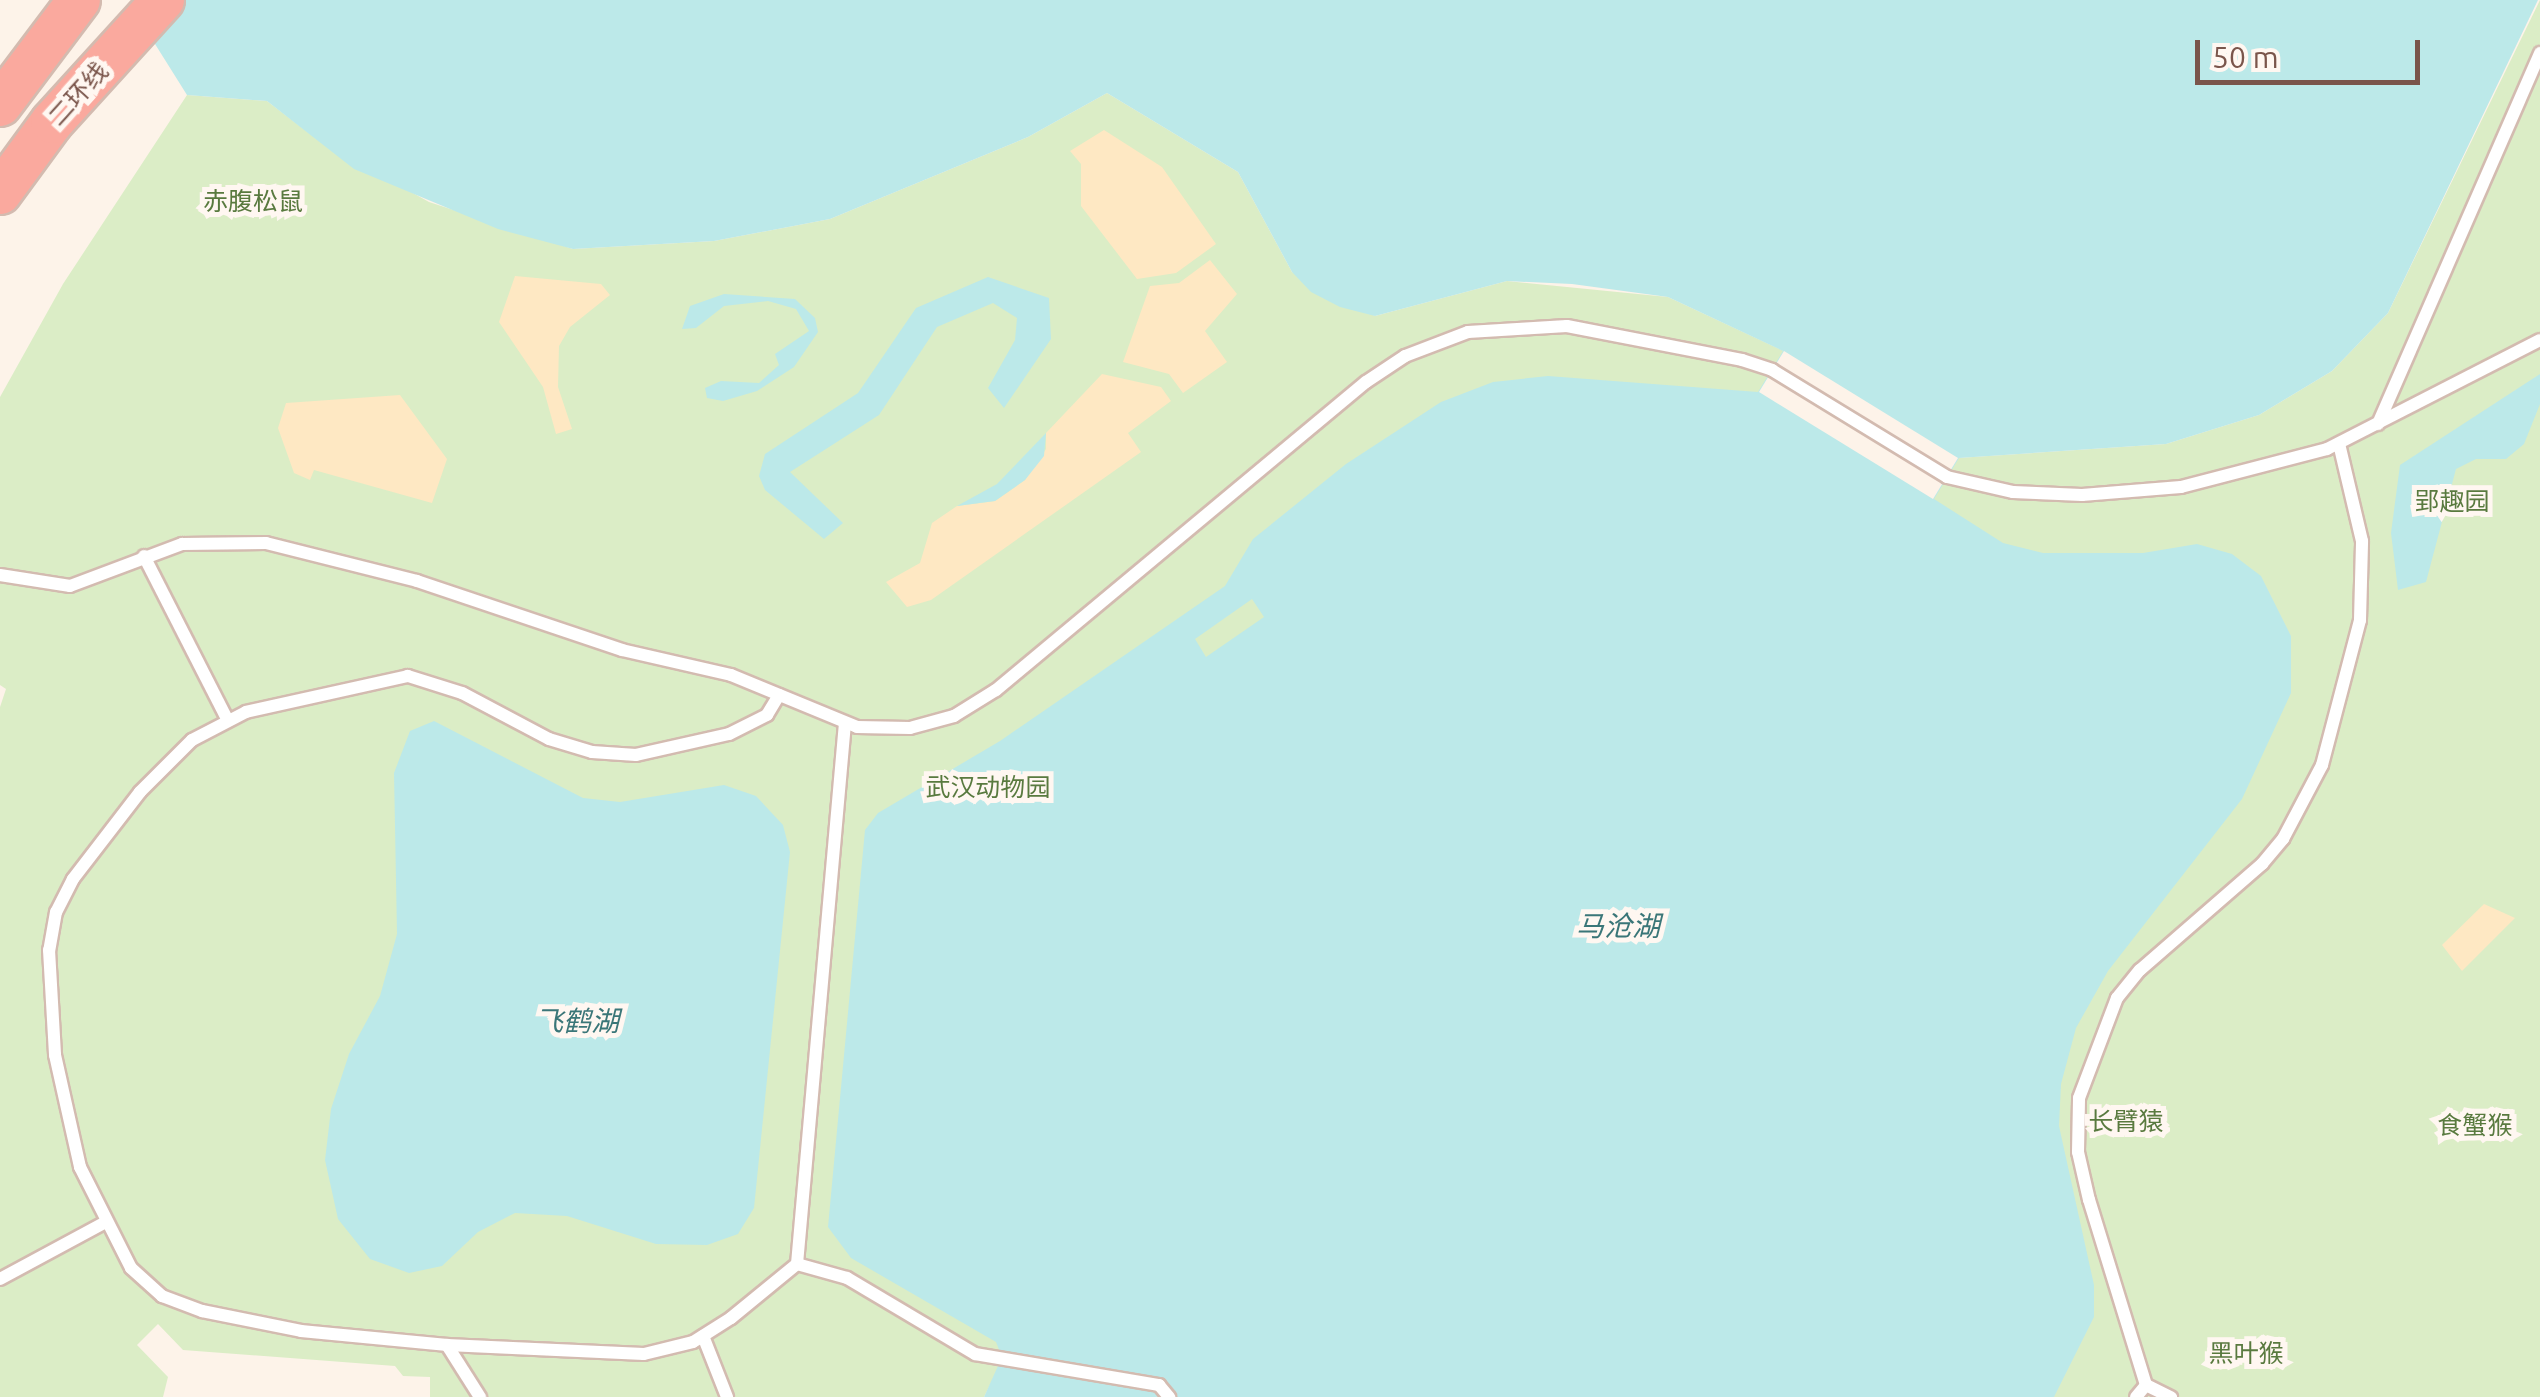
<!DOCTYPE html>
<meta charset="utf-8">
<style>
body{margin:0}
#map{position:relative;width:2540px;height:1397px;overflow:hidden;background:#fdf3e9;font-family:Ubuntu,"Noto Sans SC",sans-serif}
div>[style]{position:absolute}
.green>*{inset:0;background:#dbedc6}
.sand>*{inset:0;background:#fee8c3}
.water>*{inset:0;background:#bce9e9}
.pier>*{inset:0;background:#fdf3e9}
.roads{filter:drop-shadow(2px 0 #d3bbb0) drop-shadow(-2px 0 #d3bbb0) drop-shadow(0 2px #d3bbb0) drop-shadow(0 -2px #d3bbb0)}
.lane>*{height:12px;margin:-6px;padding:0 6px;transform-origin:6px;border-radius:6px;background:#fff}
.highway>*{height:42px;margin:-21px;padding:0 21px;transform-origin:21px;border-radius:21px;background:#faa99e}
span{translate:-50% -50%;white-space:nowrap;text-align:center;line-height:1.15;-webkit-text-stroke:10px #fff7f1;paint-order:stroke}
.street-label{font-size:25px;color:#7a554b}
.park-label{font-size:25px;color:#597a3f}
.water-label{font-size:28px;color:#3a7678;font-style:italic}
.scale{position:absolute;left:2195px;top:40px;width:225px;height:45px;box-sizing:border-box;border:5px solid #7a554b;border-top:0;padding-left:12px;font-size:30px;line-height:35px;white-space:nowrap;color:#7a554b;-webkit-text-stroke:8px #fff7f1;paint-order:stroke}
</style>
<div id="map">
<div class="green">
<i style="clip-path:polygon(2540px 0,2540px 1397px,1015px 1397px,994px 1377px,984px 1397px,430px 1397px,430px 1377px,403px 1376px,395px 1366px,183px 1350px,158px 1324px,137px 1345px,168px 1377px,163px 1397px,0 1397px,0 707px,6px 689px,0 685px,0 397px,63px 284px,187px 95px,267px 101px,318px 140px,429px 202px,573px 249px,714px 241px,830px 219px,1028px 137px,1107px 93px,1238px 172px,1292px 272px,1375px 316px,1507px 281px,1668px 297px,1784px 351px,1958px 458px,2166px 444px,2259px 415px,2332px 371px,2388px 313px)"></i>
</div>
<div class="sand">
<i style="clip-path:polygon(1104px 130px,1162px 167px,1216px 244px,1176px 273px,1137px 279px,1081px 206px,1081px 164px,1070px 151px)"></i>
<i style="clip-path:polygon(1210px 260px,1237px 294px,1205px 331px,1227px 362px,1183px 393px,1169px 374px,1123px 362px,1150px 286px,1179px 283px)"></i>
<i style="clip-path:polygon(515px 276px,601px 284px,610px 295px,570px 327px,559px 346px,558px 387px,572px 429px,556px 434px,543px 387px,499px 322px)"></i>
<i style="clip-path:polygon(1102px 374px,1161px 387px,1171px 401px,1128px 433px,1141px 452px,931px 600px,907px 607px,886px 582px,920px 563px,932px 523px,957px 506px,995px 501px,1025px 480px,1046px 449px,1046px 433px)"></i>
<i style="clip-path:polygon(400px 395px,447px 459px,432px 503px,314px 470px,310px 480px,294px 473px,278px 428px,286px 403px)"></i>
<i style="clip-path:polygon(2484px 904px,2515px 918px,2462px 971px,2442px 945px)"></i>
</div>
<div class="water">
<i style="clip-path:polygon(evenodd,149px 0,2538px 0,2388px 313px,2332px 371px,2259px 415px,2166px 444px,1959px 458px,1934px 499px,2003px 543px,2043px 553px,2143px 553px,2197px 544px,2232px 554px,2261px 576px,2291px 636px,2291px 693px,2242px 799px,2108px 971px,2076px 1028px,2061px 1084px,2059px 1126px,2094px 1285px,2094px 1317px,2054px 1397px,984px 1397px,1002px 1357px,996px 1342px,851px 1258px,828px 1227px,865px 830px,878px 813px,1000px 741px,1225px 586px,1253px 539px,1346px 464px,1441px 402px,1493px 382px,1548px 376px,1758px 392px,1783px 351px,1668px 297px,1572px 284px,1507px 281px,1375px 316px,1340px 307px,1311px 292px,1292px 272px,1238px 172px,1107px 93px,1028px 137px,830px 219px,714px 241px,573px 249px,498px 229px,354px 169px,267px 101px,187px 95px,155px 44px,149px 0,1252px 599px,1264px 617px,1206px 657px,1195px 639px,1252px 599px)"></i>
<i style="clip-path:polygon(988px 277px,1049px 298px,1051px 339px,1004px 408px,988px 388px,1015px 340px,1017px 318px,993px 303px,937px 327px,879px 415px,790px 472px,843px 523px,824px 539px,765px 490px,759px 476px,765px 454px,858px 393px,916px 308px)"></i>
<i style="clip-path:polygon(724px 294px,795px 299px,815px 318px,818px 332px,794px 367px,757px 391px,723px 401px,707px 398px,705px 388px,721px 381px,759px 383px,779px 365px,775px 354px,809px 331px,796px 309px,768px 301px,724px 306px,696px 328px,682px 329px,690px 306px)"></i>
<i style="clip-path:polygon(2540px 374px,2540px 404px,2524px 444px,2506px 459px,2476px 459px,2456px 469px,2426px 582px,2398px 590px,2391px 533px,2400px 465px)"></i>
<i style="clip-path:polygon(1046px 433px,1044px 456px,1025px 480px,995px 501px,957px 506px,997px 484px)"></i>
<i style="clip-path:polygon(434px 721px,583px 798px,620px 802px,724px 785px,756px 796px,783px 825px,790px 852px,754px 1208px,738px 1234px,707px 1245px,656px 1244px,567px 1216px,515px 1213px,478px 1232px,442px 1266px,409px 1273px,370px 1259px,338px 1219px,325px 1160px,331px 1109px,349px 1054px,380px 996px,397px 934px,394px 773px,410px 731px)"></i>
</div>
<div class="pier">
<i style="clip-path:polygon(1784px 351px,1958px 458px,1933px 499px,1759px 392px)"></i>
</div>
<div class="roads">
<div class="lane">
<i style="left:2378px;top:424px;width:405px;rotate:-66.4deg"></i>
<i style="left:144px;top:556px;width:183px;rotate:63deg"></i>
<i style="left:0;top:575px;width:71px;rotate:8.9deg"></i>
<i style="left:70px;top:586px;width:120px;rotate:-20.6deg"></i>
<i style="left:182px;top:544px;width:84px;rotate:-0.7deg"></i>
<i style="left:266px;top:543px;width:156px;rotate:14.1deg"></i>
<i style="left:417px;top:581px;width:216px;rotate:18.6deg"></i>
<i style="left:622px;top:650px;width:112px;rotate:12.9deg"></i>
<i style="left:731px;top:675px;width:136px;rotate:22.4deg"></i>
<i style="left:857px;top:727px;width:53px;rotate:1.1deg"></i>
<i style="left:910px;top:728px;width:46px;rotate:-15.3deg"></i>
<i style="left:954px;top:716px;width:49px;rotate:-31.8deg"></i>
<i style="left:996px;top:690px;width:481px;rotate:-39.8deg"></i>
<i style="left:1366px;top:382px;width:47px;rotate:-33.7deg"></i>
<i style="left:1405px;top:356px;width:67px;rotate:-20.9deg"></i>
<i style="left:1468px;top:332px;width:99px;rotate:-3.5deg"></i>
<i style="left:1567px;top:326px;width:178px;rotate:11deg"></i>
<i style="left:1742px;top:360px;width:32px;rotate:18deg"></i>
<i style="left:1772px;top:370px;width:205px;rotate:31.4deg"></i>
<i style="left:1947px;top:477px;width:68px;rotate:12.8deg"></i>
<i style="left:2013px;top:492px;width:69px;rotate:2.5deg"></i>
<i style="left:2082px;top:495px;width:99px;rotate:-4.6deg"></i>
<i style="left:2181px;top:487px;width:151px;rotate:-14.6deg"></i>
<i style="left:2327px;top:449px;width:239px;rotate:-27.1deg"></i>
<i style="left:779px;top:695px;width:23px;rotate:121deg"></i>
<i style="left:767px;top:715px;width:42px;rotate:153.4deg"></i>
<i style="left:729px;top:734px;width:95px;rotate:167.3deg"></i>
<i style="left:636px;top:755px;width:44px;rotate:-176.1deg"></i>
<i style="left:592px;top:752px;width:45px;rotate:-163.2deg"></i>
<i style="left:549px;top:739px;width:98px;rotate:-152.1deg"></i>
<i style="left:462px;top:693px;width:57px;rotate:-162.5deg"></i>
<i style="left:408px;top:676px;width:166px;rotate:167.5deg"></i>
<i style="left:246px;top:712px;width:61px;rotate:152.6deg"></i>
<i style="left:192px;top:740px;width:74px;rotate:135deg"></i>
<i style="left:140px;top:792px;width:110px;rotate:127.6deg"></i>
<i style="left:73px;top:879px;width:37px;rotate:117deg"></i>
<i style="left:56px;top:912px;width:39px;rotate:100deg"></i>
<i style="left:49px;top:950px;width:105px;rotate:86.7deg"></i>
<i style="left:55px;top:1055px;width:115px;rotate:77.4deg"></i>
<i style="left:80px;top:1167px;width:113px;rotate:63.2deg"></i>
<i style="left:131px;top:1268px;width:42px;rotate:42.1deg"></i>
<i style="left:162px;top:1296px;width:43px;rotate:20.6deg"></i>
<i style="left:202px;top:1311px;width:101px;rotate:11.4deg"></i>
<i style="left:301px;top:1331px;width:147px;rotate:5.5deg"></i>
<i style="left:447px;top:1345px;width:197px;rotate:2.6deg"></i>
<i style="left:644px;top:1354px;width:50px;rotate:-13.8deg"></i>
<i style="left:693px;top:1342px;width:45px;rotate:-32.3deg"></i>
<i style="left:731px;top:1318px;width:85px;rotate:-39.3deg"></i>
<i style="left:797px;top:1264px;width:543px;rotate:-84.93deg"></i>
<i style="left:797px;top:1264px;width:52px;rotate:15.6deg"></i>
<i style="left:847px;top:1278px;width:149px;rotate:30.7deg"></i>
<i style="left:975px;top:1354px;width:187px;rotate:9.6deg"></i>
<i style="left:1159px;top:1385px;width:16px;rotate:50deg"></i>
<i style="left:0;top:1279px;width:118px;rotate:-28.3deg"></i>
<i style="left:703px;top:1336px;width:66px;rotate:68.5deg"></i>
<i style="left:447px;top:1345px;width:62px;rotate:57.6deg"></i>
<i style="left:2146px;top:1385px;width:28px;rotate:26deg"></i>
<i style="left:2136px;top:1397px;width:16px;rotate:-50deg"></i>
<i style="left:2146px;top:1385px;width:194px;rotate:-107.1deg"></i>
<i style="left:2089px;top:1200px;width:49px;rotate:-102.9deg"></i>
<i style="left:2078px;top:1152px;width:54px;rotate:-88.9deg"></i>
<i style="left:2079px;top:1098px;width:107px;rotate:-69.2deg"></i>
<i style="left:2117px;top:998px;width:36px;rotate:-51deg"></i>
<i style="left:2140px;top:970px;width:162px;rotate:-41deg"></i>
<i style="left:2262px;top:864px;width:33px;rotate:-50deg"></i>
<i style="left:2283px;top:839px;width:84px;rotate:-62.2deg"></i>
<i style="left:2322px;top:765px;width:150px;rotate:-75.3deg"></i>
<i style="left:2360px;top:620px;width:79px;rotate:-88.5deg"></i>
<i style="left:2362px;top:541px;width:100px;rotate:-103.3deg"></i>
</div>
<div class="highway">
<i style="left:0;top:105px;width:131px;rotate:-53deg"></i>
<i style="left:0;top:193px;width:88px;rotate:-53.8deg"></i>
<i style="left:52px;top:122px;width:165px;rotate:-47.7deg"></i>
</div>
</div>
<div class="street-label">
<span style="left:78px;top:94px;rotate:-48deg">二环线</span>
</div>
<div class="park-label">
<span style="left:253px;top:201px">赤腹松鼠</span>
<span style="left:2452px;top:501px">郢趣园</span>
<span style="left:988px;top:787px">武汉动物园</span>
<span style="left:2126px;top:1121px">长臂猿</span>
<span style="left:2475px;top:1125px">食蟹猴</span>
<span style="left:2246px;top:1353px">黑叶猴</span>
</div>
<div class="water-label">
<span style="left:1618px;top:926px">马沧湖</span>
<span style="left:577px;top:1021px">飞鹤湖</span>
</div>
<div class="scale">50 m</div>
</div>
